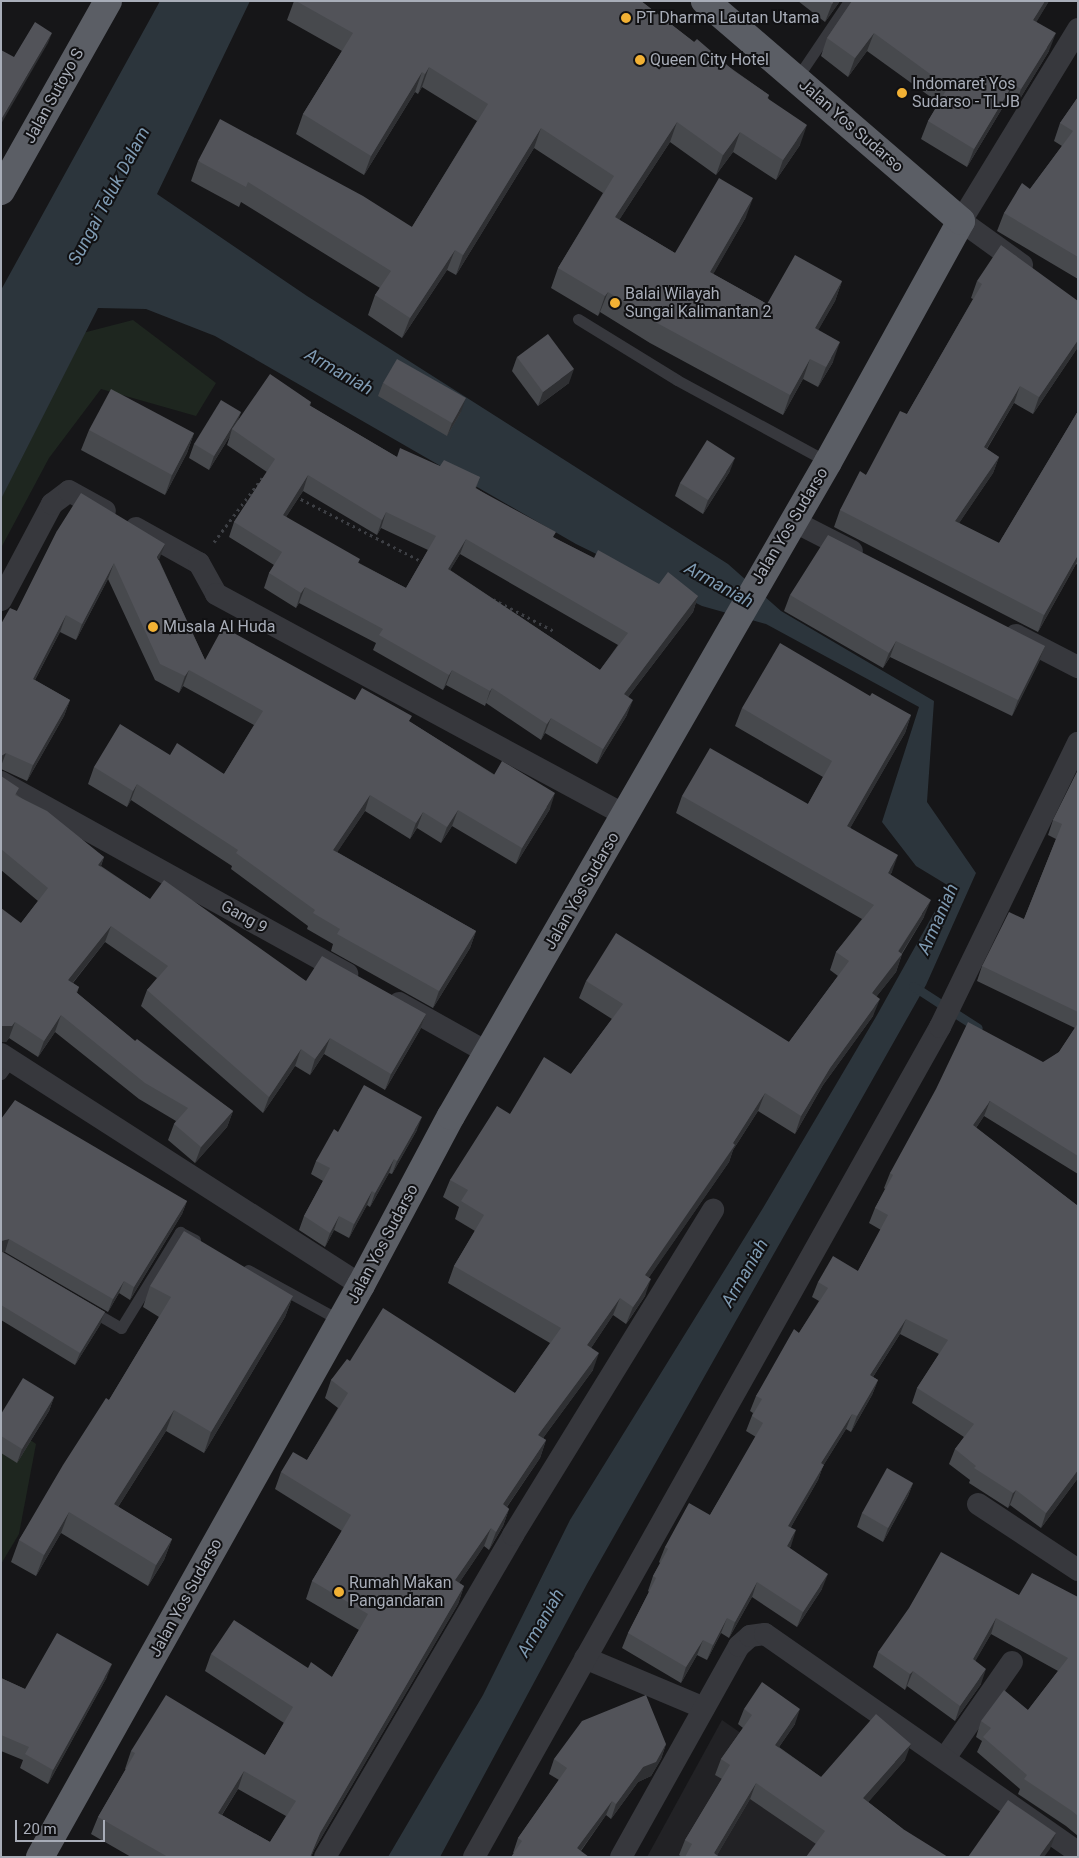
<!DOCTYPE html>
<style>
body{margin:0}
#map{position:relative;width:1079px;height:1858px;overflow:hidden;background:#161618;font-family:Roboto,sans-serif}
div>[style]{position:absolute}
.built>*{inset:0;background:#222225}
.green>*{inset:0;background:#1e261f}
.water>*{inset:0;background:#2c353c}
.stream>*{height:9px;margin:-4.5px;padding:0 4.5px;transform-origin:4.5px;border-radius:4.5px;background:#2c353c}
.path>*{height:3px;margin-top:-1.5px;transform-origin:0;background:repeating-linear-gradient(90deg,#3d3f44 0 2.5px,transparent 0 6.5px)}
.service>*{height:11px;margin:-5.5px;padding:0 5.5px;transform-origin:5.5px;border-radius:5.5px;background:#37383d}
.minor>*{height:22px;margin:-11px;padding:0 11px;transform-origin:11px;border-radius:11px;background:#37383d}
.trunk>*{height:28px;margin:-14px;padding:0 14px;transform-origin:14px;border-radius:14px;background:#5b5e65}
.wall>*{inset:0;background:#47494d}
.shaded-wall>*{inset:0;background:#2f3033}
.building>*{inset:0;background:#525359}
.dots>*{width:14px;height:14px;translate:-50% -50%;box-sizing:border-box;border:2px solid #111113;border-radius:50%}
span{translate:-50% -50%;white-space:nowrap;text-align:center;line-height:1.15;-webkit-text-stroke:4px #111113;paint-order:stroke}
.poi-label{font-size:16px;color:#a8adb8}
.left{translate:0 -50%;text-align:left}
.street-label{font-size:16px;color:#a8adb8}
.water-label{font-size:18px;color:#7f9bb3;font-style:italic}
.frame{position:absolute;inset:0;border:2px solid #a8adb8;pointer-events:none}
.scale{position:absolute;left:15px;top:1820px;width:90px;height:22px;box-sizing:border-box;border:2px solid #a8adb8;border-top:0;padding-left:6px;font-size:15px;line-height:18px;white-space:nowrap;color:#a8adb8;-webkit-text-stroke:4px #111113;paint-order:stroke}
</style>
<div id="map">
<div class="built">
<i style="clip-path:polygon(722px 1720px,918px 1857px,647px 1857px)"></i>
</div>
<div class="green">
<i style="clip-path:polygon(133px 320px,216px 383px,196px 416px,101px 389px,49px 458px,1px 548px,1px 465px,71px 336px)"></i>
<i style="clip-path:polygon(1px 1419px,36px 1444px,19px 1534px,1px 1564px)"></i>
</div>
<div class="water">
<i style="clip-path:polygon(160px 1px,250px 1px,157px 194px,307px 296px,728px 564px,781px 611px,934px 701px,927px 802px,976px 873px,926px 985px,587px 1584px,440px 1857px,388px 1857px,483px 1695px,570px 1520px,763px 1208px,877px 1015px,949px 886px,916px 866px,882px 822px,919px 707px,766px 624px,702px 606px,576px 544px,215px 336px,146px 309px,98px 308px,1px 499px,1px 290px)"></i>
</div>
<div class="stream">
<i style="left:913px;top:986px;width:77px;rotate:32.9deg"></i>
</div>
<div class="path">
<i style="left:295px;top:496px;width:146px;rotate:27.3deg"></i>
<i style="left:214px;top:542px;width:80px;rotate:-53.1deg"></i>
<i style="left:262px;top:478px;width:4px;rotate:27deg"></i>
<i style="left:493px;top:599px;width:69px;rotate:27.7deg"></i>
</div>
<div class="service">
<i style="left:797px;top:78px;width:93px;rotate:-56deg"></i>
<i style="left:578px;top:319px;width:116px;rotate:31.6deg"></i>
<i style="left:677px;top:380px;width:172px;rotate:28.5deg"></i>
<i style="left:1px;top:1074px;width:17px;rotate:-54deg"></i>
<i style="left:248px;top:1270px;width:106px;rotate:28.7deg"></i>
<i style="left:90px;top:1310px;width:36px;rotate:30deg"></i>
<i style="left:121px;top:1328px;width:113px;rotate:-58.4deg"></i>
<i style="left:180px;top:1232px;width:17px;rotate:28deg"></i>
</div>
<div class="minor">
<i style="left:1022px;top:265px;width:75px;rotate:-144.2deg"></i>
<i style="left:961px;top:221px;width:225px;rotate:-58.6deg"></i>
<i style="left:793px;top:521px;width:66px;rotate:27deg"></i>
<i style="left:136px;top:528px;width:72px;rotate:29.1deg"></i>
<i style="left:199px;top:563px;width:35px;rotate:61deg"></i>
<i style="left:216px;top:594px;width:466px;rotate:28.4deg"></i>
<i style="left:1px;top:600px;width:109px;rotate:-62deg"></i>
<i style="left:52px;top:504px;width:21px;rotate:-37deg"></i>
<i style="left:69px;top:491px;width:41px;rotate:29.1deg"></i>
<i style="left:1016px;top:635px;width:70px;rotate:27.3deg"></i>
<i style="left:1px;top:782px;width:396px;rotate:29deg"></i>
<i style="left:399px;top:1003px;width:102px;rotate:29.3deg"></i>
<i style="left:1px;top:1054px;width:428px;rotate:32.7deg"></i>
<i style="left:978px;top:1504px;width:120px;rotate:33.4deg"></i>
<i style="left:585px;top:1658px;width:129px;rotate:22.8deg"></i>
<i style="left:945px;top:1758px;width:117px;rotate:-55.1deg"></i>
<i style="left:325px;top:1857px;width:373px;rotate:-59.7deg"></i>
<i style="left:513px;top:1535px;width:382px;rotate:-58.4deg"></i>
<i style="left:474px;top:1857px;width:952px;rotate:-60.69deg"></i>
<i style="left:940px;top:1027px;width:316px;rotate:-64.1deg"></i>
<i style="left:621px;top:1857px;width:242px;rotate:-60.8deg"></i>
<i style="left:739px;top:1646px;width:15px;rotate:-42deg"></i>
<i style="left:750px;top:1636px;width:15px;rotate:-8deg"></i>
<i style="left:765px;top:1634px;width:381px;rotate:34.9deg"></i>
</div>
<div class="trunk">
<i style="left:1px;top:191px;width:218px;rotate:-60.6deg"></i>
<i style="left:40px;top:1857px;width:656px;rotate:-60.7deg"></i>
<i style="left:361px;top:1285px;width:191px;rotate:-62deg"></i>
<i style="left:451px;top:1116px;width:755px;rotate:-60.04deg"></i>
<i style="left:828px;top:462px;width:275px;rotate:-61.1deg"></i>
<i style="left:961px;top:221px;width:338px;rotate:-139.3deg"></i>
</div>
<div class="wall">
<i style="clip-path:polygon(294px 1px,641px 1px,694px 42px,769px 95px,768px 98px,800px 145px,776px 180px,733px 152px,716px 175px,670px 142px,619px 220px,675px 253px,746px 217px,713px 274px,767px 304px,842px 281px,835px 301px,818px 330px,833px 362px,818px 387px,803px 379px,783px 415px,650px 343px,600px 312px,598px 316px,551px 288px,558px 268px,603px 193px,534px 148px,456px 275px,447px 270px,402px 338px,368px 315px,375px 295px,380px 288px,241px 202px,239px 207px,191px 181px,198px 161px,412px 227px,477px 121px,422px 87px,418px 94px,415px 92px,364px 175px,296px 134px,303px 114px,342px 51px,287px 20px)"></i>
<i style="clip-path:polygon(798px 1px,840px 1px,825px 22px)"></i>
<i style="clip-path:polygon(852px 1px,1049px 1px,1036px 22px,1049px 51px,1015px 107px,1006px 102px,967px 167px,921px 139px,928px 121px,939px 103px,867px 51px,848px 77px,821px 56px,827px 38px)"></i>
<i style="clip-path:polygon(1078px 97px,1078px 279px,997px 231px,1004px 213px,1030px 189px,1062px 146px,1054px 141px,1060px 123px)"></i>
<i style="clip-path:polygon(977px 281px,1078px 301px,1078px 347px,1033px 414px,1014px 403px,987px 449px,999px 457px,993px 473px,959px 523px,999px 543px,1078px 411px,1078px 565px,1076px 564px,1038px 632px,834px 527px,840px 510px,866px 475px,907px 414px,973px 299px,971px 298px)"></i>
<i style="clip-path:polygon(517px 357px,569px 383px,538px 406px,512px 371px)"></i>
<i style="clip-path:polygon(383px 383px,461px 412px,447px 436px,378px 396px)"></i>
<i style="clip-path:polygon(evenodd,311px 402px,310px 406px,397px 457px,440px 466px,480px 477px,476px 488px,554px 538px,594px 558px,659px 584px,698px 596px,693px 612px,628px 697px,627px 715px,597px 764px,545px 733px,541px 740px,486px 703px,485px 706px,446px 685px,443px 690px,373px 650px,376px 643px,299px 603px,296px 608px,264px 588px,269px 573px,274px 565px,229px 537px,234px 522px,267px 472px,227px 445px,230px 436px,209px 470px,189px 458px,194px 444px,241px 412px,237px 422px,311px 402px,303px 491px,377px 535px,381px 528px,428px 550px,406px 588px,359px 563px,286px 517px,303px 491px,311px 402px,460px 554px,618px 645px,600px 670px,450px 570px,460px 554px)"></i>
<i style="clip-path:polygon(89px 430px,194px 433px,187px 453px,165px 495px,81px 450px)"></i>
<i style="clip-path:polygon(730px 471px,703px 514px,675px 496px,680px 483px)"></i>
<i style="clip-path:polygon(57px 531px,159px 560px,205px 660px,355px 700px,410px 722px,550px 809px,516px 864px,452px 826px,441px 843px,417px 828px,410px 839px,365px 811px,337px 852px,476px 931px,470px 948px,433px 1008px,331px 951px,333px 944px,307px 929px,308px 926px,231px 869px,232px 866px,131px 800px,127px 807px,88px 784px,94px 767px,170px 755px,224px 774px,254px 725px,183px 686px,179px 693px,155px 680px,108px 579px,76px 640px,60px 632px,35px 680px,70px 700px,64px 716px,27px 781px,1px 769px,1px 624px,17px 611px)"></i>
<i style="clip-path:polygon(790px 595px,1045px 646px,1039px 662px,1012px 716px,890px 657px,883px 668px,784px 611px)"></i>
<i style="clip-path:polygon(evenodd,870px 696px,911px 715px,905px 733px,850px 828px,892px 872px,890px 875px,924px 917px,902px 954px,896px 972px,876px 997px,873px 1016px,823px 1085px,795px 1134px,758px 1111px,733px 1150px,729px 1162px,649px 1277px,645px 1296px,631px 1317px,626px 1324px,613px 1315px,591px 1348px,593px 1370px,543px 1438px,546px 1440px,540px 1458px,507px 1507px,509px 1509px,503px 1526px,489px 1550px,484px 1546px,459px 1583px,464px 1586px,458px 1604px,314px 1850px,311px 1857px,131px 1857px,91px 1834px,98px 1817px,126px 1769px,125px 1769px,131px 1751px,265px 1755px,284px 1723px,205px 1671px,211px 1654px,308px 1668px,332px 1677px,359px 1630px,306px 1599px,312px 1581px,342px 1531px,275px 1489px,281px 1472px,307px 1460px,338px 1408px,325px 1398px,331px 1380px,350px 1361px,515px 1393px,550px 1343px,448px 1283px,454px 1266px,475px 1231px,455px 1219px,459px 1207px,443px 1197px,450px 1180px,510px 1114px,571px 1074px,612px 1019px,579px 998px,586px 981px,789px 1042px,838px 976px,830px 970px,836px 952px,862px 919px,676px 813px,682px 796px,808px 804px,823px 777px,735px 726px,742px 708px,870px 696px,238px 1789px,286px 1816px,270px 1842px,222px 1815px,238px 1789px)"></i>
<i style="clip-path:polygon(1078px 770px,1078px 1174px,984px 1116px,976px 1128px,1078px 1206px,1078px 1478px,1041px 1528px,1010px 1505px,1008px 1508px,969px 1483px,970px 1480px,949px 1464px,955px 1449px,964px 1437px,912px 1403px,917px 1388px,939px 1354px,900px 1334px,873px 1377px,878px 1380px,872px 1395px,851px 1432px,846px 1429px,823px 1466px,818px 1480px,791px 1527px,791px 1546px,789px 1548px,822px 1589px,797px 1627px,752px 1597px,729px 1638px,721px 1633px,707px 1660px,697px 1655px,681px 1683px,622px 1648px,628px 1633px,649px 1592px,648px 1591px,653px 1576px,660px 1563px,659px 1562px,665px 1547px,710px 1515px,756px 1437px,746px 1431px,753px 1413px,750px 1411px,756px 1396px,799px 1333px,819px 1301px,812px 1297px,818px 1282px,858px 1271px,881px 1230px,869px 1223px,875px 1208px,885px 1189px,884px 1188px,890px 1173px,1059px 1052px,1075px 1028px,977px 981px,982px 966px,1024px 919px,1056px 839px,1048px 835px,1053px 820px)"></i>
<i style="clip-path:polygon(1px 776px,17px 795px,104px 857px,101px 866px,150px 899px,306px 981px,426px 1014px,420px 1030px,385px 1090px,324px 1054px,310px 1075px,295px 1066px,263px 1113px,141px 1006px,147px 990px,157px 978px,105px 942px,73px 983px,79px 987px,77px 993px,135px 1041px,233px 1111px,227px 1127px,195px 1163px,168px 1140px,174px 1124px,176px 1121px,139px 1099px,55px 1032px,38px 1057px,9px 1038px,6px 1042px,21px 923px,38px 901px,1px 870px)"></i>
<i style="clip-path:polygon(1px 1119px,187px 1201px,182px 1214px,130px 1300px,119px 1293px,108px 1312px,5px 1252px,3px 1252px,105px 1312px,100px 1325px,75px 1365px,1px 1320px)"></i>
<i style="clip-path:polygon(417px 1130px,392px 1174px,389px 1173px,370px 1207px,367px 1205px,349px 1238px,334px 1230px,325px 1247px,299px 1230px,304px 1216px,323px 1181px,311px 1174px,316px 1161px,338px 1132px)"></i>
<i style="clip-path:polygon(150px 1286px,293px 1296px,285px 1317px,204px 1453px,166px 1431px,118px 1507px,172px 1539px,164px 1560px,148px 1586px,61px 1533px,36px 1576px,11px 1562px,19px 1540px,109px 1400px,159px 1317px,143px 1307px)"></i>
<i style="clip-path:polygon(54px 1397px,49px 1411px,17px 1463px,1px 1453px,1px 1414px)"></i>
<i style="clip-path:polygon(913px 1483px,908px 1496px,883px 1542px,857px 1527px,862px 1513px)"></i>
<i style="clip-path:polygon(1019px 1595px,1078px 1597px,1078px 1836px,1066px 1826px,1018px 1794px,1020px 1789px,977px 1752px,982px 1741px,976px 1737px,981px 1721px,1028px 1710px,1058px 1671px,991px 1634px,975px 1661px,981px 1684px,955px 1721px,907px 1686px,905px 1690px,873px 1667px,878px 1652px)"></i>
<i style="clip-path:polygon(107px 1677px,48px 1784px,20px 1768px,23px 1760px,1px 1751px,1px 1678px,25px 1689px)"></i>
<i style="clip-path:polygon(744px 1709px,795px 1724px,779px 1747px,821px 1777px,905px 1760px,868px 1802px,903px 1829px,816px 1844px,750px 1799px,717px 1855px,719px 1857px,682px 1857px,679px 1855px,685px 1840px,722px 1779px,715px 1775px,721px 1759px,743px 1728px,738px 1724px)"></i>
<i style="clip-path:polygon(666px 1744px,661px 1759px,651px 1776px,638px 1782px,611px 1819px,606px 1815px,581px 1851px,513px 1853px,518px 1838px,559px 1780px,549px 1774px,554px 1759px)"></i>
</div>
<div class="shaded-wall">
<i style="clip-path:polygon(834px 1px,840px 1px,825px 22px,832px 4px)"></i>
<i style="clip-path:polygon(1045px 1px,1049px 1px,1027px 38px,1033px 20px)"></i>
<i style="clip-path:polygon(52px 33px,48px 43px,1px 124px,1px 120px)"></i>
<i style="clip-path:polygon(874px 33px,867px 51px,848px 77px,855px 58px)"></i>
<i style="clip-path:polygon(1056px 33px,1049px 51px,1015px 107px,1021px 89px)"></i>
<i style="clip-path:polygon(429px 67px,422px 87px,418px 94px,425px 74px)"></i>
<i style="clip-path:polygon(422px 72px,415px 92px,364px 175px,371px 156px)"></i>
<i style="clip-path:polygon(1013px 84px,1006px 102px,967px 167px,974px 149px)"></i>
<i style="clip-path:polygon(677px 122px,670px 142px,608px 237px,615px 217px)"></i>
<i style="clip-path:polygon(807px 125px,800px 145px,776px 180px,783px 160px)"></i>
<i style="clip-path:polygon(541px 128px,534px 148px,456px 275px,463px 255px)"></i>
<i style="clip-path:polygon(740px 132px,733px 152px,716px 175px,723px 155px)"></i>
<i style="clip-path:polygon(753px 198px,746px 217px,703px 292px,710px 272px)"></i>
<i style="clip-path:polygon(455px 250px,447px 270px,402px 338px,410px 318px)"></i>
<i style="clip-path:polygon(842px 281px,835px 301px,808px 348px,815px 328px)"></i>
<i style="clip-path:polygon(608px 292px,600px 312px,598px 316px,605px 296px)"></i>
<i style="clip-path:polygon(1078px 340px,1078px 347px,1033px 414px,1039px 397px)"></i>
<i style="clip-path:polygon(840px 342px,833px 362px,818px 387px,826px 367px)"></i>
<i style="clip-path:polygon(810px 359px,803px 379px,783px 415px,790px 395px)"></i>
<i style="clip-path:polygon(574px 369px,569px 383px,538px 406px,543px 392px)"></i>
<i style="clip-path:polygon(1020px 386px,1014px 403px,978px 463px,984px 447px)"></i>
<i style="clip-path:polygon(466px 398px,461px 412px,447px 436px,452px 423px)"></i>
<i style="clip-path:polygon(241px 412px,236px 426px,232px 429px,230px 436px,209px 470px,214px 456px)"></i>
<i style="clip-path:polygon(194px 433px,187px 453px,165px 495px,172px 475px)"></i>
<i style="clip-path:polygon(999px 457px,993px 473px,949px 538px,955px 521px)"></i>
<i style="clip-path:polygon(735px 458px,730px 471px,703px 514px,708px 500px)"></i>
<i style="clip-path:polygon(308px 475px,303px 491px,277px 531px,283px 515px)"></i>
<i style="clip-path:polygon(386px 512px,381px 528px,377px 535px,382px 520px)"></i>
<i style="clip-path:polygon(466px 539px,460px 554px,442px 584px,448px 569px)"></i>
<i style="clip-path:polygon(165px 544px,159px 560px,157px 557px)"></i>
<i style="clip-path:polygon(1078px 555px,1078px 559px,1076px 564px,1038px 632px,1044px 615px)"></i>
<i style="clip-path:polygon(114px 563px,108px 579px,76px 640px,82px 624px)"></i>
<i style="clip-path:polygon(305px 587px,299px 603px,296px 608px,301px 593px)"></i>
<i style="clip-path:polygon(698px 596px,693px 612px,618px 710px,624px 694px)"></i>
<i style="clip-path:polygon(66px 615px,60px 632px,27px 695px,33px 679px)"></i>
<i style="clip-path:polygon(896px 641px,890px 657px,883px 668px,889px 653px)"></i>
<i style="clip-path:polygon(1045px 646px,1039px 662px,1012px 716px,1018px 700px)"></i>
<i style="clip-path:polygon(189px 670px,183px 686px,179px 693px,185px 676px)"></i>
<i style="clip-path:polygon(452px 670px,446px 685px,443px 690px,449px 675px)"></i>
<i style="clip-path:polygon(492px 688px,486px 703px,485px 706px,490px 691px)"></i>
<i style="clip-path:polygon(70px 700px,64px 716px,27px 781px,33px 765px)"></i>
<i style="clip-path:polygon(633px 700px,627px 715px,597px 764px,603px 749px)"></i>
<i style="clip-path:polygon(911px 715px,905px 733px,841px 844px,847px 826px)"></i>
<i style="clip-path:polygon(551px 718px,545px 733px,541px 740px,547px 724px)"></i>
<i style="clip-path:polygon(6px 753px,1px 766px,1px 756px)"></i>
<i style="clip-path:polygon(137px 784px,131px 800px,127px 807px,133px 791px)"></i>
<i style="clip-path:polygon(555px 793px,550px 809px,516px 864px,522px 848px)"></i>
<i style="clip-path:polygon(370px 795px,365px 811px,328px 866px,333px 850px)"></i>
<i style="clip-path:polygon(458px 810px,452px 826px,441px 843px,447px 827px)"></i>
<i style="clip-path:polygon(423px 812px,417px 828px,410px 839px,416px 823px)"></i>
<i style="clip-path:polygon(898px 855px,892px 872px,881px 890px,888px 873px)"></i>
<i style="clip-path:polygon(104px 857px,98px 874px,98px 865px)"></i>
<i style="clip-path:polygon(931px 900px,924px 917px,898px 959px,902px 954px,896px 972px,865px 1011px,872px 993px)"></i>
<i style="clip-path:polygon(111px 926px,105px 942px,62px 996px,68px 980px)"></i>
<i style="clip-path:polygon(476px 931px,470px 948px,433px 1008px,439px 991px)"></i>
<i style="clip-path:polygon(880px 999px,873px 1016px,823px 1085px,795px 1134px,801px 1116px,830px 1068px)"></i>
<i style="clip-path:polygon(426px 1014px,420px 1030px,385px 1090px,391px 1074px)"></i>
<i style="clip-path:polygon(61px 1015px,55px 1032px,38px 1057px,44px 1041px)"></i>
<i style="clip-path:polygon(15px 1022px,9px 1038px,6px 1042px,1px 1042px,1px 1026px)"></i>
<i style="clip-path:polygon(330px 1038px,324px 1054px,310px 1075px,315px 1059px)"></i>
<i style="clip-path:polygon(301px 1049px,295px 1066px,263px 1113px,269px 1097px)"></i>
<i style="clip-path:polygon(765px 1093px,758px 1111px,733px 1150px,729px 1162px,639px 1292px,645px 1275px,733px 1143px)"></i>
<i style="clip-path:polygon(990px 1101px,984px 1116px,967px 1141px,973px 1125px)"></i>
<i style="clip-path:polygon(233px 1111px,227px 1127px,195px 1163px,201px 1147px)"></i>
<i style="clip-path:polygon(422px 1117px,417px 1130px,392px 1174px,397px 1161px)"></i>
<i style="clip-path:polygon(394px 1159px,389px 1173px,370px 1207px,375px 1193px)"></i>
<i style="clip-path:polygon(372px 1191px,367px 1205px,349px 1238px,354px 1224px)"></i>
<i style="clip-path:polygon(187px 1201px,182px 1214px,130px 1300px,134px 1287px)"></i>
<i style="clip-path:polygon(339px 1216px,334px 1230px,325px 1247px,330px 1233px)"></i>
<i style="clip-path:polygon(9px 1239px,5px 1252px,1px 1252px,1px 1241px)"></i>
<i style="clip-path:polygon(651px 1279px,645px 1296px,626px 1324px,633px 1307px)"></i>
<i style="clip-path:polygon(124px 1281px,119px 1293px,108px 1312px,113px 1299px)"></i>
<i style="clip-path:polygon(293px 1296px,285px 1317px,204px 1453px,211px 1432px)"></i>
<i style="clip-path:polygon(620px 1298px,613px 1315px,581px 1363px,587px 1345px)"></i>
<i style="clip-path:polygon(105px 1312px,100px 1325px,75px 1365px,80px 1353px)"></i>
<i style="clip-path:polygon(906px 1319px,900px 1334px,864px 1391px,870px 1375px)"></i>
<i style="clip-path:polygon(599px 1353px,593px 1370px,532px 1453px,538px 1435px)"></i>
<i style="clip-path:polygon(878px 1380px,872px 1395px,851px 1432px,857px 1416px)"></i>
<i style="clip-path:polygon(54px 1397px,49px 1411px,17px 1463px,22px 1449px)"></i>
<i style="clip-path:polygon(174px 1410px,166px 1431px,106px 1526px,114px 1504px)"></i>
<i style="clip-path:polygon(852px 1414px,846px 1429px,823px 1466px,818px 1480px,783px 1541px,788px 1526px,821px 1463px)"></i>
<i style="clip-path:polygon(546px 1440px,540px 1458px,497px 1521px,503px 1504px)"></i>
<i style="clip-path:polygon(1078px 1470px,1078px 1478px,1041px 1528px,1046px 1513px)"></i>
<i style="clip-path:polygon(913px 1483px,908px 1496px,883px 1542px,888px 1528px)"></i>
<i style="clip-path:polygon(1016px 1490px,1010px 1505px,1008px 1508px,1013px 1493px)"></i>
<i style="clip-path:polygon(509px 1509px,503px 1526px,489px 1550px,496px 1532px)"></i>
<i style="clip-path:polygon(69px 1512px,61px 1533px,36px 1576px,44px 1555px)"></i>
<i style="clip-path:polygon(491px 1528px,484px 1546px,449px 1598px,455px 1580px)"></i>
<i style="clip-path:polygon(796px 1530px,791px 1546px,781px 1561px,787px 1546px)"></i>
<i style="clip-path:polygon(172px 1539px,164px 1560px,148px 1586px,156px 1565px)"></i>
<i style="clip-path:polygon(828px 1574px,822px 1589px,797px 1627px,803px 1612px)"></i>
<i style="clip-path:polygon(757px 1582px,752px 1597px,729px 1638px,735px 1622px)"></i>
<i style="clip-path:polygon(464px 1586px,458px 1604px,314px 1850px,311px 1857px,310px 1857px,320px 1833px)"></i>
<i style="clip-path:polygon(727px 1618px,721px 1633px,707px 1660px,713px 1645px)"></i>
<i style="clip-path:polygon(996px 1618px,991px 1634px,968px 1674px,973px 1659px)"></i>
<i style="clip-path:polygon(703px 1640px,697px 1655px,681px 1683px,686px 1667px)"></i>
<i style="clip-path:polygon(112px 1664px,107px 1677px,48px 1784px,53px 1770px)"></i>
<i style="clip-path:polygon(986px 1669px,981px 1684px,955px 1721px,960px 1706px)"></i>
<i style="clip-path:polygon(913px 1671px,907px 1686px,905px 1690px,910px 1674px)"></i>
<i style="clip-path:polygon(800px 1709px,795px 1724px,770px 1760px,775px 1745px)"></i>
<i style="clip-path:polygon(666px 1744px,661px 1759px,651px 1776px,638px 1782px,611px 1819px,616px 1804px,643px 1767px)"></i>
<i style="clip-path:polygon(911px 1744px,905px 1760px,858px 1814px,863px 1798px)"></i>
<i style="clip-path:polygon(244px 1771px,238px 1789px,212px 1830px,218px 1813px)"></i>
<i style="clip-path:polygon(756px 1783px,750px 1799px,716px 1857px,714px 1853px)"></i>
<i style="clip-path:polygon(612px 1801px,606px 1815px,576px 1857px,577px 1848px)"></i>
<i style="clip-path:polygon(1056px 1833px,1050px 1849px,1044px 1857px,1039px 1857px)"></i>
</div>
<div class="building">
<i style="clip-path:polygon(296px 1px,641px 1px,694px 42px,697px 39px,734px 71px,769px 95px,767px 98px,807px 125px,783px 160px,740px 132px,723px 155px,677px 122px,615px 217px,675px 253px,719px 178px,753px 198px,710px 272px,767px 304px,795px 255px,842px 281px,815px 328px,840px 342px,826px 367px,810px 359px,790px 395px,657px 323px,608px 292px,605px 296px,558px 268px,614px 176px,541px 128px,463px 255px,455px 250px,410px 318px,375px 295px,391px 271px,248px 182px,246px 187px,198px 161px,220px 119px,363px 196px,412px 227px,488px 104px,429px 67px,425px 74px,422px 72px,371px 156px,303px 114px,353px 33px)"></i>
<i style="clip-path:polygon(828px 1px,834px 1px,832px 4px)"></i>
<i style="clip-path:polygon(852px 1px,1045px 1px,1033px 20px,1056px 33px,1021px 89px,1013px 84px,974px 149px,928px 121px,948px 87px,874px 33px,855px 58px,827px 38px)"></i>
<i style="clip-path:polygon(35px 22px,52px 33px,1px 120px,1px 50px,14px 57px)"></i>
<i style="clip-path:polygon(1078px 97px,1078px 257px,1004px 213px,1022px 183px,1030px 189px,1073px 131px,1060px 123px)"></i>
<i style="clip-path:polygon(1001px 245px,1078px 301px,1078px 340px,1039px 397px,1020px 386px,984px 447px,999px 457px,955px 521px,999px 543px,1078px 411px,1078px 555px,1044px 615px,840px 510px,860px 471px,866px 475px,900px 411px,907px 414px,982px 284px,977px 281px)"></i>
<i style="clip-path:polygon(548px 334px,574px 369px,543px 392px,517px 357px)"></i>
<i style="clip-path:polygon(397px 359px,466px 398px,452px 423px,383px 383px)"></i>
<i style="clip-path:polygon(evenodd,270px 374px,311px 402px,309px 405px,397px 457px,400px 448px,440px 466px,444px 460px,480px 477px,475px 488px,556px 532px,553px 537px,594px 558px,598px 550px,659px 584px,668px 572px,698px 596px,624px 694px,633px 700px,603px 749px,551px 718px,547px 724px,492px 688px,490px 691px,452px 670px,449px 675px,379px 635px,383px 629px,305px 587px,301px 593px,269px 573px,282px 552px,234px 522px,275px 459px,232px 429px,270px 374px,308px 475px,382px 520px,386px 512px,436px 536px,406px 588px,358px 563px,360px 559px,283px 515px,308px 475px,270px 374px,466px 539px,628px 633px,600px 670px,448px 569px,466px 539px)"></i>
<i style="clip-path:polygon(111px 389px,194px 433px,172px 475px,89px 430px)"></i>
<i style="clip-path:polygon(221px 400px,241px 412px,214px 456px,194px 444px)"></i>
<i style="clip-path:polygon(707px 440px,735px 458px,708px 500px,680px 483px)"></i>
<i style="clip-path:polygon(81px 493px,165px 544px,157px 557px,205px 660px,223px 627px,355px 700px,362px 688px,412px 716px,409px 721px,494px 775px,502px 761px,555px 793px,522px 848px,458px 810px,447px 827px,423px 812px,416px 823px,370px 795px,333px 850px,476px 931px,439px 991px,337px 934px,340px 929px,313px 913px,315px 910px,236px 853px,238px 850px,137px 784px,133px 791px,94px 767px,120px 724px,170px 755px,177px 743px,224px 774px,263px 711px,189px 670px,185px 676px,160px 664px,114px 563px,82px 624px,66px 615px,33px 679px,70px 700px,33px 765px,6px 753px,1px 756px,1px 624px,10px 608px,17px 611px,57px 531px)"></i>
<i style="clip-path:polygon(828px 535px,1045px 646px,1018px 700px,896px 641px,889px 653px,790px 595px)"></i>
<i style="clip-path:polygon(evenodd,780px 643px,870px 696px,872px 693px,911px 715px,847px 826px,898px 855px,888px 873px,931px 900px,898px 951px,902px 954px,872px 993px,880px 999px,830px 1068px,801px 1116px,765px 1093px,733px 1143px,735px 1145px,645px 1275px,651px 1279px,638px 1300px,633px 1307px,620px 1298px,587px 1345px,599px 1353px,538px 1435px,546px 1440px,503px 1504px,509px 1509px,496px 1532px,491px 1528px,455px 1580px,464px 1586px,320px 1833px,310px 1857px,168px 1857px,98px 1817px,135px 1753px,131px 1751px,166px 1695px,265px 1755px,293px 1707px,211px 1654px,234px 1620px,308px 1668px,311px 1662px,332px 1677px,368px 1614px,312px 1581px,351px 1515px,281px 1472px,293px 1452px,307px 1460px,348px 1393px,331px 1380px,347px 1359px,350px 1361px,383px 1308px,515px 1393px,561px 1328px,454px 1266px,484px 1215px,461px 1201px,468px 1190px,450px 1180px,497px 1106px,510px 1114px,544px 1057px,571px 1074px,623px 1004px,586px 981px,616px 933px,789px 1042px,849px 961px,836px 952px,874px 905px,682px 796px,710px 748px,808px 804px,832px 761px,742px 708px,780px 643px,244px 1771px,296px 1801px,270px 1842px,218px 1813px,244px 1771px)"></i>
<i style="clip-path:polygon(1078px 770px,1078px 1012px,982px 966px,1009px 912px,1024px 919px,1062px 824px,1053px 820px)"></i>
<i style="clip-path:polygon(1px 776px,19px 788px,15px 795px,47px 811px,104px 857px,98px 865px,150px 899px,164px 880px,306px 981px,322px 956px,426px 1014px,391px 1074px,330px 1038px,315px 1059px,301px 1049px,269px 1097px,147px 990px,168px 966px,111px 926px,68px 980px,79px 987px,76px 992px,135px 1041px,137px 1039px,233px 1111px,201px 1147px,174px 1124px,188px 1108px,145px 1083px,61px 1015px,44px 1041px,15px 1022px,12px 1026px,1px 1026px,1px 908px,21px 923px,48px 888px,1px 849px)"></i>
<i style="clip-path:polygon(968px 1022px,1043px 1062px,1059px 1052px,1078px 1023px,1078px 1156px,990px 1101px,973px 1125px,1078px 1206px,1078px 1470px,1046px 1513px,1016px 1490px,1013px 1493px,974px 1468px,976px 1466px,955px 1449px,974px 1424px,917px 1388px,948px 1340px,906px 1319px,870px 1375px,878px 1380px,857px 1416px,852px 1414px,821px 1463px,824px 1465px,788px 1526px,796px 1530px,787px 1546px,828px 1574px,803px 1612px,757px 1582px,735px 1622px,727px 1618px,713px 1645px,703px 1640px,686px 1667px,628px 1633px,656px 1578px,653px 1576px,668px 1549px,665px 1547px,689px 1503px,710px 1515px,763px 1423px,752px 1416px,762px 1399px,756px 1396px,794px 1329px,799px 1333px,828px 1288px,818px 1282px,833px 1256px,858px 1271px,888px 1215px,875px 1208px,893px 1175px,890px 1173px,936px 1089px)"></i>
<i style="clip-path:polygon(364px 1085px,422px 1117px,397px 1161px,394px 1159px,375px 1193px,372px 1191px,354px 1224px,339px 1216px,330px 1233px,304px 1216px,330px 1168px,316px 1161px,334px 1129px,338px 1132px)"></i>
<i style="clip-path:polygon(15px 1100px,187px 1201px,134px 1287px,124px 1281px,113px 1299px,9px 1239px,1px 1241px,1px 1119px)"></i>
<i style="clip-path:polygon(184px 1231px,293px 1296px,211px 1432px,174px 1410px,114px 1504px,172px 1539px,156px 1565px,69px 1512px,44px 1555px,19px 1540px,63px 1465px,106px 1398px,109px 1400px,171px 1297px,150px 1286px)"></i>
<i style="clip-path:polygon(1px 1249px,2px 1252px,105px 1312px,80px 1353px,1px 1305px)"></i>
<i style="clip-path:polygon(23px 1378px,54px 1397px,22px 1449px,1px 1436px,1px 1414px)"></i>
<i style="clip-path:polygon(887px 1468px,913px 1483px,888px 1528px,862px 1513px)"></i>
<i style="clip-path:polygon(941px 1552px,1019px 1595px,1032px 1573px,1078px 1597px,1078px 1816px,1072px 1811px,1024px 1779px,1027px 1775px,983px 1737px,991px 1728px,981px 1721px,1004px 1690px,1028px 1710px,1068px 1658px,996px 1618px,973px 1659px,986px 1669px,960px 1706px,913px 1671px,910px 1674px,878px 1652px,909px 1608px)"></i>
<i style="clip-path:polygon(57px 1633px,112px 1664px,53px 1770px,25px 1754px,29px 1747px,1px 1735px,1px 1678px,25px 1689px)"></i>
<i style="clip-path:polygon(762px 1682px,800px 1709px,775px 1745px,821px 1777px,876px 1714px,911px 1744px,863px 1798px,903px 1829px,948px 1857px,806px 1857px,825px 1831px,756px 1783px,714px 1853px,719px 1857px,685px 1857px,692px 1844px,685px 1840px,730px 1765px,721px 1759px,752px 1715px,744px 1709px)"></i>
<i style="clip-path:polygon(646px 1695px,666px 1744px,656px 1762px,643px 1767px,616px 1804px,612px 1801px,577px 1848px,589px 1857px,511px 1857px,522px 1841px,518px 1838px,567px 1768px,554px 1759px,582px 1721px)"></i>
<i style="clip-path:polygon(1008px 1800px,1056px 1833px,1039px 1857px,968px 1857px)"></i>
</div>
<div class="dots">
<i style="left:626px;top:18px;background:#f2b134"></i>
<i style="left:640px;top:60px;background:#f2b134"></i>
<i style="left:902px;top:93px;background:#f2b134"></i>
<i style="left:615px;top:303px;background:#f2b134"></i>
<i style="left:153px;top:627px;background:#f2b134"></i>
<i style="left:339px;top:1592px;background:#f2b134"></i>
</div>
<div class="poi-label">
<span class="left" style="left:636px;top:18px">PT Dharma Lautan Utama</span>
<span class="left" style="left:650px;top:60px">Queen City Hotel</span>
<span class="left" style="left:912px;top:93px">Indomaret Yos<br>Sudarso - TLJB</span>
<span class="left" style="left:625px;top:303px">Balai Wilayah<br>Sungai Kalimantan 2</span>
<span class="left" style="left:163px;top:627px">Musala Al Huda</span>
<span class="left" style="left:349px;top:1592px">Rumah Makan<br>Pangandaran</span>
</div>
<div class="street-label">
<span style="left:54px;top:96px;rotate:-61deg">Jalan Sutoyo S</span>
<span style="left:851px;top:126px;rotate:41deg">Jalan Yos Sudarso</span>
<span style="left:790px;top:526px;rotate:-59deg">Jalan Yos Sudarso</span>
<span style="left:582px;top:891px;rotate:-60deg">Jalan Yos Sudarso</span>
<span style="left:244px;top:917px;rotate:29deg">Gang 9</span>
<span style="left:383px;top:1244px;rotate:-62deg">Jalan Yos Sudarso</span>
<span style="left:186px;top:1598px;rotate:-61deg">Jalan Yos Sudarso</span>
</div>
<div class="water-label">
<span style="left:109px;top:196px;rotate:-62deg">Sungai Teluk Dalam</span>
<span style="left:339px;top:372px;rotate:30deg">Armaniah</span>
<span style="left:719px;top:585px;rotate:29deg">Armaniah</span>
<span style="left:938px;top:919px;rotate:-66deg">Armaniah</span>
<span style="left:745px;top:1273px;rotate:-60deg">Armaniah</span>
<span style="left:541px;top:1623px;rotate:-60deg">Armaniah</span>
</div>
<div class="frame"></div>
<div class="scale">20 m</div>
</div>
